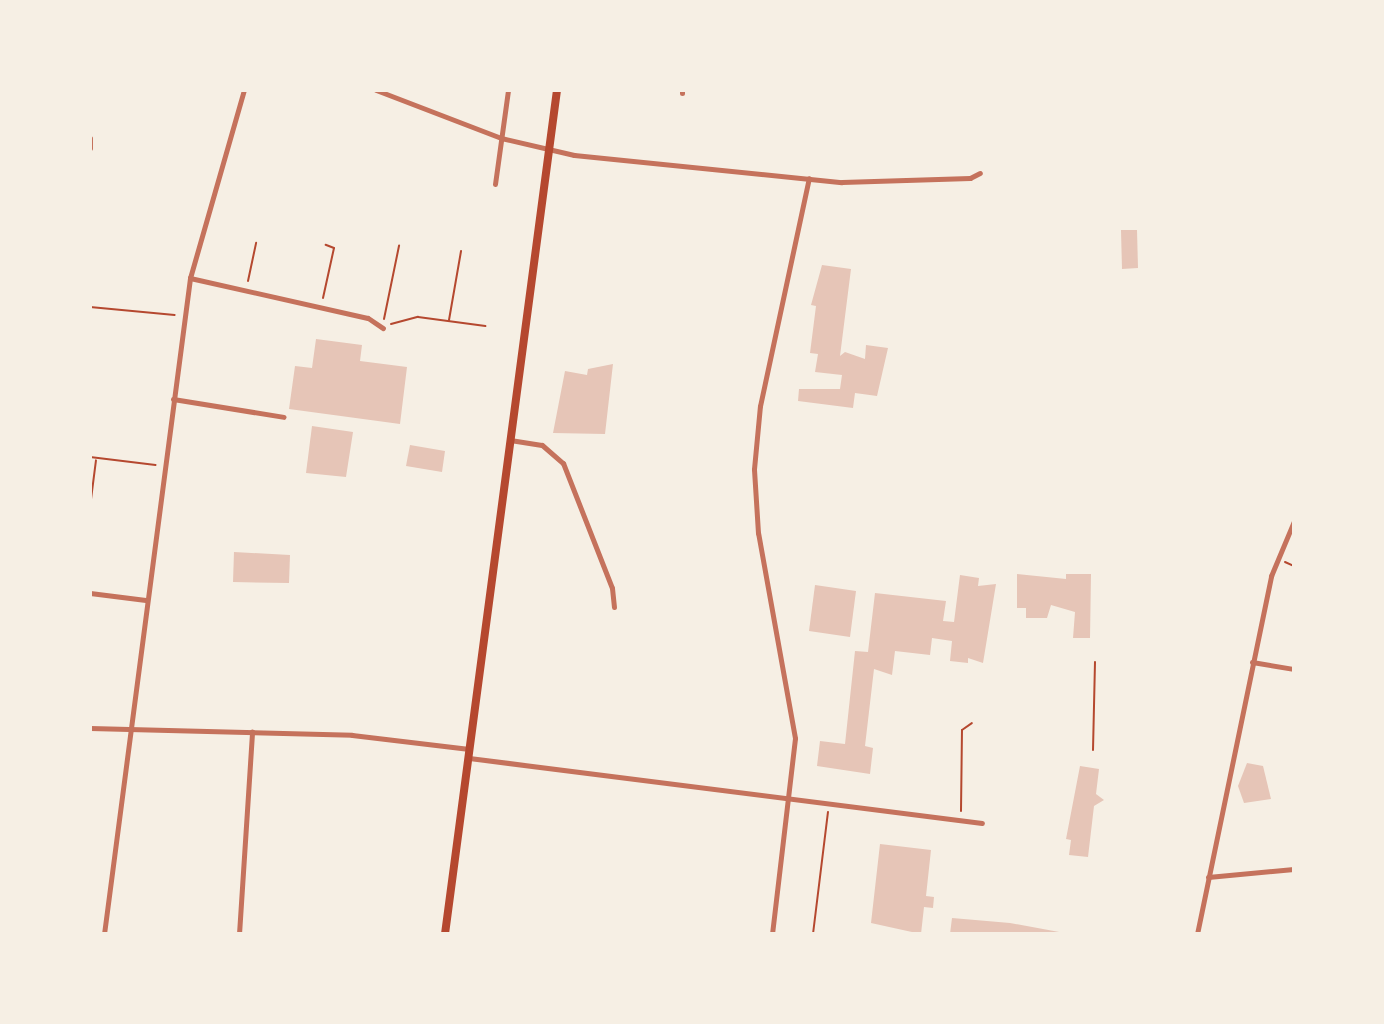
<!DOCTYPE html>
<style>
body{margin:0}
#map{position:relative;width:1384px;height:1024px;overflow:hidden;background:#f6efe4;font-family:"Source Sans 3",sans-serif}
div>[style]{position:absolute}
.building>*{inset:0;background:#e6c5b7}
.path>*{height:2px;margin:-1px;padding:0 1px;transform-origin:1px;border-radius:1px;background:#b5482f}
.minor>*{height:5px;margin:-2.5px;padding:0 2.5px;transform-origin:2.5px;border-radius:2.5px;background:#c5725c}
.secondary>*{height:8px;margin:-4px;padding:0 4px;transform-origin:4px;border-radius:4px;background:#b5482f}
span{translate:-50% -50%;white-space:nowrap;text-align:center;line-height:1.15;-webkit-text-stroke:6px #f6efe4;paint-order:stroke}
.frame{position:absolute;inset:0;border:92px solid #f6efe4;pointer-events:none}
</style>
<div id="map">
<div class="building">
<i style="clip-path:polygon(1121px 230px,1137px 230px,1138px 268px,1122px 269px)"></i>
<i style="clip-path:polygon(822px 265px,851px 269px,840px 356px,845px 352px,865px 359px,866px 345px,888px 348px,877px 396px,855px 393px,853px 408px,798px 401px,799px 389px,840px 389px,842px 375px,815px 372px,818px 354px,810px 353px,816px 306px,811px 305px)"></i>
<i style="clip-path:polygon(316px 339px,362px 345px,360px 361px,407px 367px,400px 424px,289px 409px,295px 366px,312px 368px)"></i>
<i style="clip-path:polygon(613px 364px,605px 434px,553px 433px,565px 371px,587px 375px,588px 369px)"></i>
<i style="clip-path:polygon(312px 426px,353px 432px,346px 477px,306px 473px)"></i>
<i style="clip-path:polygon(410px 445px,445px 451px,442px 472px,406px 466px)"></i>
<i style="clip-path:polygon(234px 552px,290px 555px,289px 583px,233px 582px)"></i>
<i style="clip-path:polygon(1017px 574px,1066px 579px,1066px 574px,1091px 574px,1090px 638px,1073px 638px,1075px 612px,1051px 605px,1047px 618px,1026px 618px,1026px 608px,1017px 608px)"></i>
<i style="clip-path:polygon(960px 575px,979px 578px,978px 586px,996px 584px,983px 663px,968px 658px,968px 663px,950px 661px,952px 641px,932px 638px,930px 655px,895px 651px,892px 675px,874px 669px,865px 746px,873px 748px,870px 774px,817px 766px,820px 741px,845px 744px,855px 651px,868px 652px,875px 593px,946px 601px,943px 621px,954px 622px)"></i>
<i style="clip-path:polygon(815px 585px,856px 591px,850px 637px,809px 631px)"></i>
<i style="clip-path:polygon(1247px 763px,1263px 766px,1271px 799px,1244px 803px,1238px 786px)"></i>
<i style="clip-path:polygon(1080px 766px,1099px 769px,1096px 794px,1104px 800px,1094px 806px,1088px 857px,1069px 855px,1071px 840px,1066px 839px)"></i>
<i style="clip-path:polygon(880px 844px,931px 850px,926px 896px,934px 897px,933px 908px,924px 907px,921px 934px,871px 923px)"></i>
<i style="clip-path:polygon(952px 918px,1010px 923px,1070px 934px,950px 934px)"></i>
</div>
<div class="path">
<i style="left:248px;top:281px;width:39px;rotate:-78deg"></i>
<i style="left:323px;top:298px;width:51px;rotate:-77.6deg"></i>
<i style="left:334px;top:248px;width:9px;rotate:-159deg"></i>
<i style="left:90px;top:307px;width:85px;rotate:5.4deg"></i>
<i style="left:384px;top:319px;width:75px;rotate:-78.4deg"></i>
<i style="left:449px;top:320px;width:70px;rotate:-80.1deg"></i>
<i style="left:391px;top:324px;width:28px;rotate:-15deg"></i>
<i style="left:418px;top:317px;width:68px;rotate:7.7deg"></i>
<i style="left:90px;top:457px;width:66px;rotate:6.9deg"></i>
<i style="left:90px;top:507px;width:47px;rotate:-82.7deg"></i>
<i style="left:1285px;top:562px;width:10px;rotate:24deg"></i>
<i style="left:1093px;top:750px;width:88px;rotate:-88.7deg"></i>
<i style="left:961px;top:811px;width:81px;rotate:-89.3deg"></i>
<i style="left:962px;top:730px;width:12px;rotate:-35deg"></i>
<i style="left:813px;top:934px;width:123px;rotate:-83deg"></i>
</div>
<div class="minor">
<i style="left:376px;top:90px;width:134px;rotate:21deg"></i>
<i style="left:501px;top:138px;width:75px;rotate:13.1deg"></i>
<i style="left:574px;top:155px;width:269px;rotate:5.8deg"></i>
<i style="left:842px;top:182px;width:128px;rotate:-1.8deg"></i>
<i style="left:970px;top:178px;width:11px;rotate:-27deg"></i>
<i style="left:682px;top:93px;width:3px;rotate:-90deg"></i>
<i style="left:90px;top:138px;width:10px;rotate:90deg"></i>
<i style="left:495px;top:184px;width:95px;rotate:-82.1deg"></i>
<i style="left:190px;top:278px;width:182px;rotate:12.7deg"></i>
<i style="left:368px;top:318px;width:18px;rotate:34deg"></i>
<i style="left:173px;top:399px;width:112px;rotate:9.2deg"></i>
<i style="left:510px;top:440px;width:32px;rotate:9deg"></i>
<i style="left:542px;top:445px;width:28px;rotate:41deg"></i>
<i style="left:563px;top:463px;width:134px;rotate:68.6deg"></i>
<i style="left:612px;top:588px;width:19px;rotate:84deg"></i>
<i style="left:90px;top:593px;width:56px;rotate:7.1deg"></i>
<i style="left:1252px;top:662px;width:43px;rotate:9.5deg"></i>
<i style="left:90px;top:728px;width:262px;rotate:1.5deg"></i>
<i style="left:352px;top:735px;width:118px;rotate:6.8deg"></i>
<i style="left:469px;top:758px;width:517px;rotate:7.22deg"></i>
<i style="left:1208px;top:877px;width:86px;rotate:-5.3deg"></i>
<i style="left:104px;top:934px;width:662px;rotate:-82.53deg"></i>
<i style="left:190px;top:278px;width:196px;rotate:-74deg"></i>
<i style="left:239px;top:934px;width:203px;rotate:-86.3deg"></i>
<i style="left:772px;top:934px;width:197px;rotate:-83.3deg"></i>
<i style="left:795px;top:738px;width:208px;rotate:-100.2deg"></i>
<i style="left:758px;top:533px;width:64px;rotate:-93.6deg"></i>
<i style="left:754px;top:469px;width:63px;rotate:-84.6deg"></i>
<i style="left:760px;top:406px;width:233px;rotate:-77.9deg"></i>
<i style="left:1197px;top:934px;width:366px;rotate:-78.3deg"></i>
<i style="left:1271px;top:576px;width:60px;rotate:-67.3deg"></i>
</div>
<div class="secondary">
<i style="left:445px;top:934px;width:851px;rotate:-82.44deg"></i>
</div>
<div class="frame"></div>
</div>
